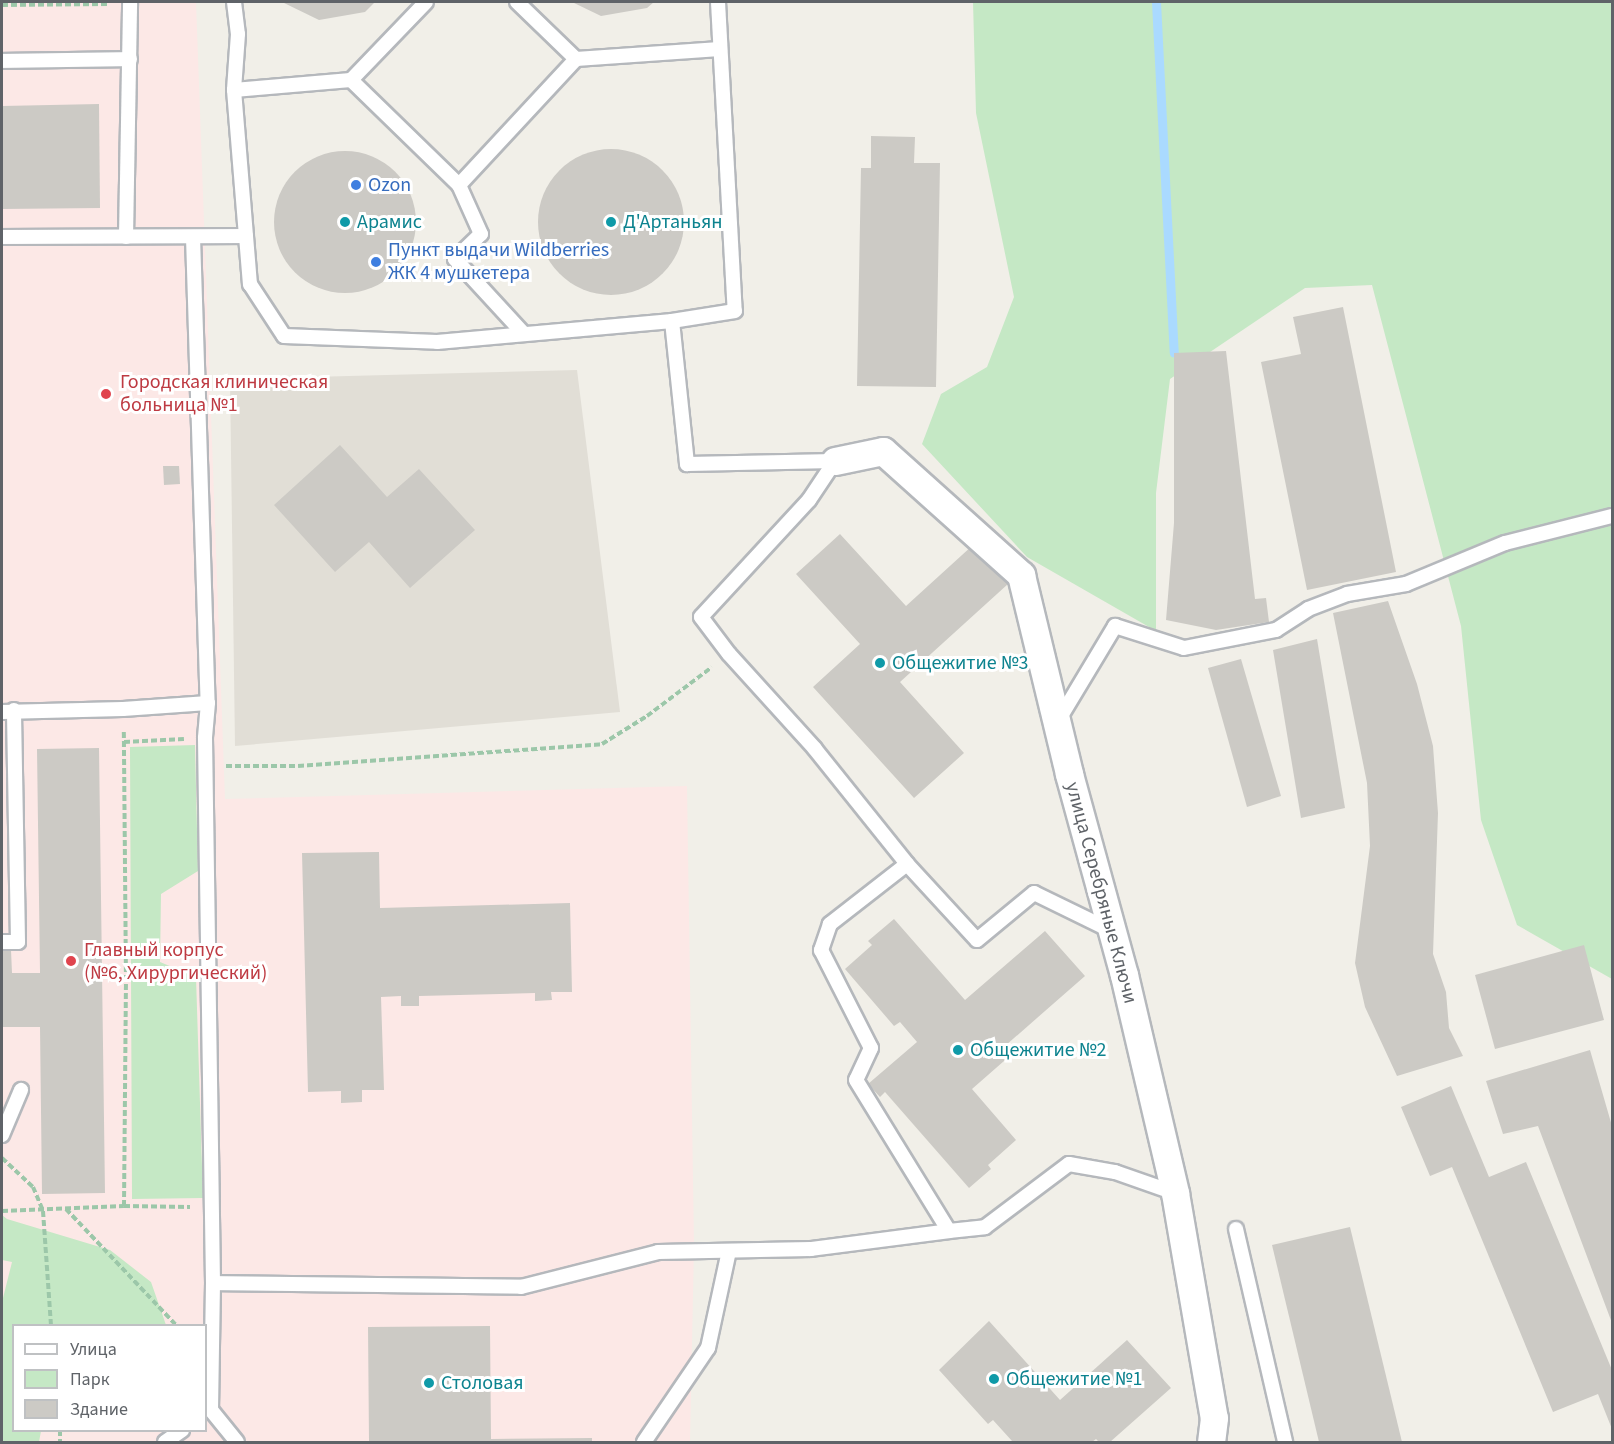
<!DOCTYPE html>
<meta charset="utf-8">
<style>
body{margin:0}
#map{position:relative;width:1614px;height:1444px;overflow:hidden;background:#f1efe8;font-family:"Source Sans 3",sans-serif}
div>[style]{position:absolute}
.education>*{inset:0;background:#e1ded6}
.medical>*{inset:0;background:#fce8e6}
.green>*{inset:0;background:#c5e8c5}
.stream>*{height:9px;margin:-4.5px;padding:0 4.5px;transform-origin:4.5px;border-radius:4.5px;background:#aadaff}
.building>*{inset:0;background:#cccac5}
.round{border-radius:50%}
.path>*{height:4px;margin-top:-2px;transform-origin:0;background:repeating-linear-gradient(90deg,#9cc7a9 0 6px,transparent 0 9px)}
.roads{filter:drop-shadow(2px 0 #b5b8bc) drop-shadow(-2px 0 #b5b8bc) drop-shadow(0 2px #b5b8bc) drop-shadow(0 -2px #b5b8bc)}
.lane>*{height:14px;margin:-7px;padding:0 7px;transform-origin:7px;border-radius:7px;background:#fff}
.street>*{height:27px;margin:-13.5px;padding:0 13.5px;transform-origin:13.5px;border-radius:13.5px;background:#fff}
.dots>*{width:16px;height:16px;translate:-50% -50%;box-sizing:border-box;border:3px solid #fff;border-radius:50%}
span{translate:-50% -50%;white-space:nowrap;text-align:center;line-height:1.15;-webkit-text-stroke:6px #fff;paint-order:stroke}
.shop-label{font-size:20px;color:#366cbe}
.left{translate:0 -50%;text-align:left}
.culture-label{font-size:20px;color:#0d838f}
.health-label{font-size:20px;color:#be3a42}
.street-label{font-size:20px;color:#5f6368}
.frame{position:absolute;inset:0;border:3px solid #5f6368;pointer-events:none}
.legend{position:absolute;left:12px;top:1324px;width:195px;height:108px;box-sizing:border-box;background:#fff;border:2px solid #bfc1c3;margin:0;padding:8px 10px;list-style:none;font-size:18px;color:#5f6368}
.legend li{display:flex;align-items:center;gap:12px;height:30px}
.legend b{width:30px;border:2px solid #bfc1c3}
</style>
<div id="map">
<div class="education">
<i style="clip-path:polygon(577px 370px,620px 712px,235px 746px,230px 379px)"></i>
</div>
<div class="medical">
<i style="clip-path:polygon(evenodd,2px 2px,196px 2px,225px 799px,687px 786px,694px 1245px,690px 1442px,2px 1442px,2px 2px,14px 1326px,206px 1326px,206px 1430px,14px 1430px,14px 1326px)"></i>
</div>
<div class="green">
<i style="clip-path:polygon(973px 2px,1612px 2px,1612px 979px,1517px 925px,1481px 820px,1461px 626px,1372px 285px,1305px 288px,1170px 379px,1156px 493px,1156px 631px,1027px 557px,922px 444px,941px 394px,987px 367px,1014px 297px,976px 113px)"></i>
<i style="clip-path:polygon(195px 745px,198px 871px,161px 894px,160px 962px,196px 977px,203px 1198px,132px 1199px,130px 747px)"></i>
<i style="clip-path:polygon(2px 1215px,7px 1219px,110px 1250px,151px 1282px,166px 1325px,14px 1326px,14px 1430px,41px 1431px,39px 1442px,2px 1442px,2px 1302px,12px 1262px,2px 1260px)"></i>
</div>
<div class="stream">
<i style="left:1156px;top:2px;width:351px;rotate:87.1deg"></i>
</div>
<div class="building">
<i style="clip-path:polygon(282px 2px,375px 2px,365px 12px,319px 20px)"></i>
<i style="clip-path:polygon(572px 2px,654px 2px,647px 8px,601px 16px)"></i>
<i style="clip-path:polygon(99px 104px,100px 208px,2px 209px,2px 106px)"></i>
<i style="clip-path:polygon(871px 136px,915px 137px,914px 163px,940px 163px,936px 387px,857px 386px,861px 168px,871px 168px)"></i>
<i class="round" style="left:538px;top:149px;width:146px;height:146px"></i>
<i class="round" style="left:274px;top:151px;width:142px;height:142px"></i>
<i style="clip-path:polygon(1343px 307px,1396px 572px,1307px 590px,1261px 362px,1301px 354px,1293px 317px)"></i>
<i style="clip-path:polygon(1226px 351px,1255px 599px,1266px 598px,1269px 622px,1216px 630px,1166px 620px,1174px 523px,1174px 353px)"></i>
<i style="clip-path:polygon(340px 445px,387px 497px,419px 469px,475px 530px,410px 588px,369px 542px,335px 572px,274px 505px)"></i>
<i style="clip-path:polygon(163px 466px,179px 466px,180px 484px,164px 485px)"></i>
<i style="clip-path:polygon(840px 534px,906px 606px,973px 545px,1008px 584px,900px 682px,964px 753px,914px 798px,813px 687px,860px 644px,796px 574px)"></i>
<i style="clip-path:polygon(1388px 601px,1417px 684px,1433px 746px,1438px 813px,1433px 954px,1446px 992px,1449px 1028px,1463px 1056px,1397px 1076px,1365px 1007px,1355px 963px,1370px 846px,1367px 783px,1333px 613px)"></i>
<i style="clip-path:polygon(1317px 639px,1345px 808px,1301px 818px,1273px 650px)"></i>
<i style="clip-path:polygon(1241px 659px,1281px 796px,1247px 807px,1208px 668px)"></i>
<i style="clip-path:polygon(99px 748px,105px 1193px,42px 1194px,40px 1027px,2px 1027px,2px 950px,11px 950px,12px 973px,40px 973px,37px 749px)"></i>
<i style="clip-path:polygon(379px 852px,380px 908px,570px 903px,572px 992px,551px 992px,552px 1000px,535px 1001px,535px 993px,419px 996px,419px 1006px,401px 1006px,401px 996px,381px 997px,384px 1090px,362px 1090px,362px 1102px,341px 1103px,341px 1091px,308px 1092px,302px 853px)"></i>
<i style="clip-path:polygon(894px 919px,965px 1000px,1045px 931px,1085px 976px,1005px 1046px,1012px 1054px,972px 1089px,1016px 1140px,988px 1165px,991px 1169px,969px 1188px,885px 1092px,880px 1097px,868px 1084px,917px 1042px,900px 1022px,894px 1026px,845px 969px,872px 945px,868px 941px)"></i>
<i style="clip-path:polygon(1584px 945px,1604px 1020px,1495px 1049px,1475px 975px)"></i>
<i style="clip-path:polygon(1590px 1050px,1612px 1126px,1612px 1323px,1538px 1126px,1503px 1134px,1486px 1081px)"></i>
<i style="clip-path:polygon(1451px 1086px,1489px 1177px,1526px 1162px,1612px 1370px,1612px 1429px,1598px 1394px,1553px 1412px,1452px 1167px,1430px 1176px,1401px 1107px)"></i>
<i style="clip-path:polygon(1350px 1227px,1402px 1442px,1319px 1442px,1272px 1245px)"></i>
<i style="clip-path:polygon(989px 1321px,1060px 1400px,1127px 1340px,1171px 1388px,1110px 1442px,1099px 1442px,1096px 1439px,1092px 1442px,1010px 1442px,1012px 1441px,993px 1420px,988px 1424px,939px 1370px)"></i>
<i style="clip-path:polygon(490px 1326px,491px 1439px,592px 1438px,592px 1442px,369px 1442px,368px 1327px)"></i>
</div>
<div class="path">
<i style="left:2px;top:5px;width:107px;rotate:-0.5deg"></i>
<i style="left:124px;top:742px;width:60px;rotate:-2.9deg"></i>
<i style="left:226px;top:766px;width:72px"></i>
<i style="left:298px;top:766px;width:305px;rotate:-4.1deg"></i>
<i style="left:602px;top:744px;width:53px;rotate:-31.9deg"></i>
<i style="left:647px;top:716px;width:81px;rotate:-37deg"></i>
<i style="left:2px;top:1158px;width:42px;rotate:43.1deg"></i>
<i style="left:33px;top:1187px;width:26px;rotate:67deg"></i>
<i style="left:43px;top:1211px;width:115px;rotate:86deg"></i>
<i style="left:124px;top:1206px;width:225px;rotate:-89.5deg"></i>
<i style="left:126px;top:981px;width:251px;rotate:-90.5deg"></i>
<i style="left:66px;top:1209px;width:161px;rotate:46.5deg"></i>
<i style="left:2px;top:1211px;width:122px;rotate:-2.3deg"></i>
<i style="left:124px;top:1206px;width:66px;rotate:0.9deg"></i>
<i style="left:60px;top:1430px;width:12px;rotate:90deg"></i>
</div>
<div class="roads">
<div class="lane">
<i style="left:234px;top:2px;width:32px;rotate:83deg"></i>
<i style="left:238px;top:34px;width:56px;rotate:94.1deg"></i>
<i style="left:234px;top:90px;width:195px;rotate:85.3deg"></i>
<i style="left:250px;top:284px;width:62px;rotate:56.8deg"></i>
<i style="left:284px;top:336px;width:153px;rotate:2.2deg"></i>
<i style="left:437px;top:342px;width:236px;rotate:-5.1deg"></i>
<i style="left:517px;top:2px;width:82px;rotate:44deg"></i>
<i style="left:576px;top:59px;width:144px;rotate:-4deg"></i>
<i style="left:718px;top:2px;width:309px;rotate:86.9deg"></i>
<i style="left:735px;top:311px;width:64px;rotate:171deg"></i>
<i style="left:672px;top:321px;width:144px;rotate:84deg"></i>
<i style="left:687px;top:464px;width:148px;rotate:-1.2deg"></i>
<i style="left:2px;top:61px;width:128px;rotate:-0.9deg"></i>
<i style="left:351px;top:80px;width:108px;rotate:-46.1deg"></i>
<i style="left:234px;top:90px;width:117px;rotate:-4.9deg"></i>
<i style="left:351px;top:80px;width:151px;rotate:44.2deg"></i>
<i style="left:2px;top:237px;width:244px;rotate:-0.2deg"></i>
<i style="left:126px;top:237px;width:235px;rotate:-89deg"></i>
<i style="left:193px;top:237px;width:466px;rotate:88.2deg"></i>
<i style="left:208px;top:703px;width:35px;rotate:95deg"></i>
<i style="left:205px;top:738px;width:545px;rotate:89.16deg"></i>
<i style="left:213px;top:1283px;width:127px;rotate:90.9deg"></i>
<i style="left:211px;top:1410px;width:41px;rotate:50.9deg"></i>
<i style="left:524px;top:334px;width:102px;rotate:-132.6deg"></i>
<i style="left:455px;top:259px;width:36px;rotate:-44deg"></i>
<i style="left:481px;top:234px;width:54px;rotate:-114.2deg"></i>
<i style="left:459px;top:185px;width:172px;rotate:-47.1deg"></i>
<i style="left:835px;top:461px;width:47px;rotate:123.7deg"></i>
<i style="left:809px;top:500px;width:159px;rotate:132.7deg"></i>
<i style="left:701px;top:617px;width:46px;rotate:52.9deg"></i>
<i style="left:729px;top:654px;width:128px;rotate:47.8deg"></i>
<i style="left:815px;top:749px;width:147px;rotate:51.3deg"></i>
<i style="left:907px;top:864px;width:103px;rotate:47.4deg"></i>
<i style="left:977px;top:940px;width:74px;rotate:-39.5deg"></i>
<i style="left:1034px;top:893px;width:87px;rotate:26deg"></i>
<i style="left:2px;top:712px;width:121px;rotate:-1.4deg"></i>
<i style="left:123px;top:709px;width:85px;rotate:-4deg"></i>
<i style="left:1058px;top:721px;width:111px;rotate:-59deg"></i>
<i style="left:1115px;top:626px;width:72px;rotate:17.7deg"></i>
<i style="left:1184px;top:648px;width:94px;rotate:-11.1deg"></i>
<i style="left:1276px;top:630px;width:38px;rotate:-33deg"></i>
<i style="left:1308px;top:609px;width:42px;rotate:-21deg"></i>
<i style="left:1347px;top:594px;width:60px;rotate:-9.6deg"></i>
<i style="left:1406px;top:584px;width:107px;rotate:-22.5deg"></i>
<i style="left:1505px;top:543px;width:110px;rotate:-14.2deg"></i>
<i style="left:907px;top:864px;width:98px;rotate:142.1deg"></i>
<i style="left:830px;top:924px;width:28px;rotate:109deg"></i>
<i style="left:821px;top:950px;width:110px;rotate:63deg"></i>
<i style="left:871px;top:1048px;width:35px;rotate:115deg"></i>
<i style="left:856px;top:1080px;width:177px;rotate:58.4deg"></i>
<i style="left:949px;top:1231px;width:36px;rotate:-6deg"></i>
<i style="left:985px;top:1227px;width:105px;rotate:-36.9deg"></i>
<i style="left:1069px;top:1164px;width:47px;rotate:9.9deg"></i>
<i style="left:1115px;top:1172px;width:64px;rotate:19.3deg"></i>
<i style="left:2px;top:942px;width:16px"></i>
<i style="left:18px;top:942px;width:232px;rotate:-91deg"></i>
<i style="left:2px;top:1135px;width:49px;rotate:-67.1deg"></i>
<i style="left:1236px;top:1229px;width:219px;rotate:77deg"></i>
<i style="left:213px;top:1283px;width:308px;rotate:0.7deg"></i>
<i style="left:521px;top:1287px;width:141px;rotate:-14.3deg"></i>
<i style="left:658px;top:1252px;width:153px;rotate:-1.1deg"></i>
<i style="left:811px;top:1249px;width:139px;rotate:-7.4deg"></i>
<i style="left:165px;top:1442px;width:21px;rotate:-35deg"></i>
<i style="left:644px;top:1442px;width:114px;rotate:-55.8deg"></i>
<i style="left:708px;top:1348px;width:99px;rotate:-77.8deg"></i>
</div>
<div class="street">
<i style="left:835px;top:461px;width:49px;rotate:-11.8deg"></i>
<i style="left:883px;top:451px;width:186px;rotate:41.9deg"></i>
<i style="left:1021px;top:575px;width:205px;rotate:76.4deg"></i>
<i style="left:1069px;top:774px;width:208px;rotate:74.7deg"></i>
<i style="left:1124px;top:975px;width:224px;rotate:76.8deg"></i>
<i style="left:1175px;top:1193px;width:228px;rotate:80.2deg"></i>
<i style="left:1214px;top:1418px;width:24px;rotate:97deg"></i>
</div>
</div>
<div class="dots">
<i style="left:356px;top:185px;background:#3f7fe0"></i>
<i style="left:345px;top:222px;background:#0f9aa8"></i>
<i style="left:611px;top:222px;background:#0f9aa8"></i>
<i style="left:376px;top:262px;background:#3f7fe0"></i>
<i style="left:106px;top:394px;background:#e0444e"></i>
<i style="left:880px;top:663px;background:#0f9aa8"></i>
<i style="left:71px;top:961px;background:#e0444e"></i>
<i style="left:958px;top:1050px;background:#0f9aa8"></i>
<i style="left:994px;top:1379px;background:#0f9aa8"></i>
<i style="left:429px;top:1383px;background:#0f9aa8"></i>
</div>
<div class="shop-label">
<span class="left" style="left:368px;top:185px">Ozon</span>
<span class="left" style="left:388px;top:262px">Пункт выдачи Wildberries<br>ЖК 4 мушкетера</span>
</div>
<div class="culture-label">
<span class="left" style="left:357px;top:222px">Арамис</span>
<span class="left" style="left:623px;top:222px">Д'Артаньян</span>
<span class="left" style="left:892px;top:663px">Общежитие №3</span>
<span class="left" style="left:970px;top:1050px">Общежитие №2</span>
<span class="left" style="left:1006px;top:1379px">Общежитие №1</span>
<span class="left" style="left:441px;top:1383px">Столовая</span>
</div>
<div class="health-label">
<span class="left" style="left:120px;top:394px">Городская клиническая<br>больница №1</span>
<span class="left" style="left:84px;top:962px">Главный корпус<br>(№6, Хирургический)</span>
</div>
<div class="street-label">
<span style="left:1101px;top:893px;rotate:75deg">улица Серебряные Ключи</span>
</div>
<div class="frame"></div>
<ul class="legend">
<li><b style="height:8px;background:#fff"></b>Улица</li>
<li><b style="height:16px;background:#c5e8c5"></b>Парк</li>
<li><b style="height:16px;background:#cccac5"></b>Здание</li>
</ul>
</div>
